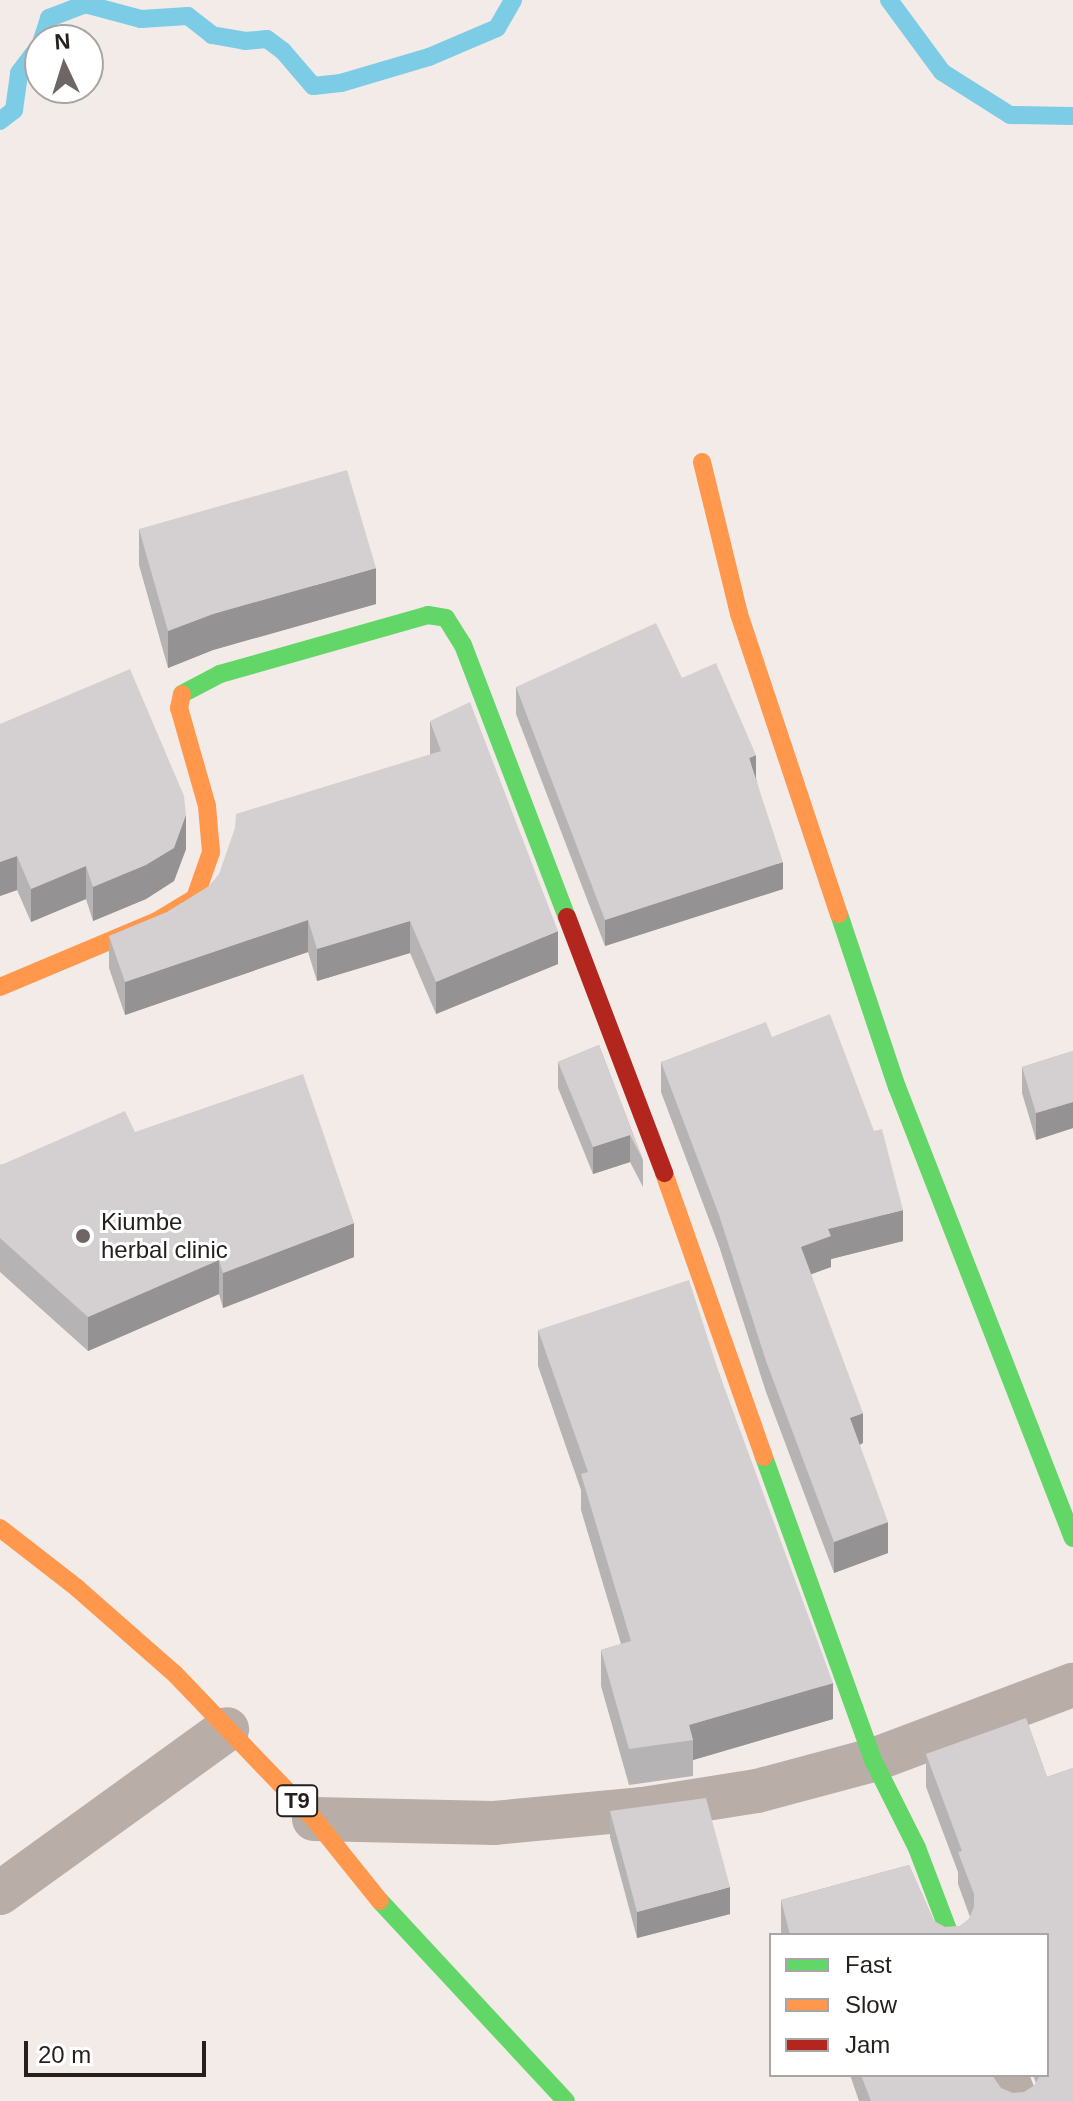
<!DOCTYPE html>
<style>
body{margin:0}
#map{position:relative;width:1073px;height:2101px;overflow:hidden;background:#f3ebe8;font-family:Helvetica,sans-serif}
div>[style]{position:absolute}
.stream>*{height:18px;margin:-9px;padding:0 9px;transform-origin:9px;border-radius:9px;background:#7bcce4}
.street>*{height:44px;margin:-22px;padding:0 22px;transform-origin:22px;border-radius:22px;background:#b8aea7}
.fast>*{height:18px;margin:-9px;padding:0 9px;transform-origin:9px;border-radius:9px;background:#63d668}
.slow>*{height:18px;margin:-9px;padding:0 9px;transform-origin:9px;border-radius:9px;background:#ff974d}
.jam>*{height:18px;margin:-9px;padding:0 9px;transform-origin:9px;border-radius:9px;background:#b3261e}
.wall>*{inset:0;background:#b6b3b4}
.shaded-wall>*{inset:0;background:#949292}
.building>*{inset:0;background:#d4d0d1}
.dots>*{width:22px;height:22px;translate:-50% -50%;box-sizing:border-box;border:4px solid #fff;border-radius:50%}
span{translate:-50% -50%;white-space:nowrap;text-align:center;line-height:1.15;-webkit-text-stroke:6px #fff;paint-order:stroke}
.shield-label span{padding:2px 6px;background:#fff;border:2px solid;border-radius:6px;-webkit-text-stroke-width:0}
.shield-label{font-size:22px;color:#251f1d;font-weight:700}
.poi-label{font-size:24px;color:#251f1d}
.left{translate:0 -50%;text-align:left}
.legend{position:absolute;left:769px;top:1933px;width:280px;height:144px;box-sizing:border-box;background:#fff;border:2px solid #a8a5a5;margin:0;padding:10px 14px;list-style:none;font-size:24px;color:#251f1d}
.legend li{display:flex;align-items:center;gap:16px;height:40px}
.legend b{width:40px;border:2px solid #a8a5a5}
.north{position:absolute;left:24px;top:24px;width:80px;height:80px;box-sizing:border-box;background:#fff;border:2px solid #a8a5a5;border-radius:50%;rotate:356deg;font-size:22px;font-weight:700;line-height:32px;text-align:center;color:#251f1d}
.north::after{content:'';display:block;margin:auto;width:28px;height:36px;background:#6d6664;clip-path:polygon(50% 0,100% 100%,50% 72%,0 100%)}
.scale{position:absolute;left:24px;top:2041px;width:182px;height:36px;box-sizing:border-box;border:4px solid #251f1d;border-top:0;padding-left:10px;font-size:24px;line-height:28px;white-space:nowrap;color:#251f1d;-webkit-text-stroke:6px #fff;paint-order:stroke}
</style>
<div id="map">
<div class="stream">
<i style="left:889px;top:0;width:89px;rotate:53.6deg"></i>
<i style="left:942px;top:72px;width:80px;rotate:32.3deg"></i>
<i style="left:1010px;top:115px;width:63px;rotate:0.9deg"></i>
<i style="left:42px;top:40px;width:23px;rotate:-72deg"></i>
<i style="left:49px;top:18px;width:39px;rotate:-21deg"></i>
<i style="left:85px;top:4px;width:58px;rotate:15deg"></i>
<i style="left:141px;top:19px;width:47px;rotate:-3.7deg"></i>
<i style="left:188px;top:16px;width:31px;rotate:38deg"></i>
<i style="left:212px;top:35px;width:34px;rotate:10deg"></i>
<i style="left:245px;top:41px;width:22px;rotate:-5deg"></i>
<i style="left:267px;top:39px;width:20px;rotate:37deg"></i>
<i style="left:283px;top:51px;width:46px;rotate:49.4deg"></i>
<i style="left:313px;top:86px;width:28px;rotate:-6deg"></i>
<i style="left:341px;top:83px;width:92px;rotate:-16.5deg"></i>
<i style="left:429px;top:57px;width:74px;rotate:-23.1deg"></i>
<i style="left:497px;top:28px;width:32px;rotate:-60deg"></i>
<i style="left:0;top:121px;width:18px;rotate:-38deg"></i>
<i style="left:14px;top:110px;width:37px;rotate:-82deg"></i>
<i style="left:19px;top:73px;width:35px;rotate:-53deg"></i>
</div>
<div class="street">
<i style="left:314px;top:1819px;width:180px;rotate:1.3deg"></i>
<i style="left:494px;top:1823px;width:150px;rotate:-5.4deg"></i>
<i style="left:643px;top:1809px;width:115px;rotate:-9deg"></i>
<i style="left:757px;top:1791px;width:120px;rotate:-15deg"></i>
<i style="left:873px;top:1760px;width:214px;rotate:-20.6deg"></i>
<i style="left:0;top:1893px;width:280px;rotate:-35.8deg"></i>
<i style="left:1006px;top:2075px;width:28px;rotate:69deg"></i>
</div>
<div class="fast">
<i style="left:182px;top:694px;width:43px;rotate:-27.8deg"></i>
<i style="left:220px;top:674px;width:216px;rotate:-15.8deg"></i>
<i style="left:428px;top:615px;width:18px;rotate:9deg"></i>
<i style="left:446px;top:618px;width:32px;rotate:58deg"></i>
<i style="left:463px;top:645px;width:291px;rotate:69.1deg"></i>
<i style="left:839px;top:914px;width:182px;rotate:71.5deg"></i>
<i style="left:897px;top:1087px;width:484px;rotate:68.7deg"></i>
<i style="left:764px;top:1457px;width:322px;rotate:70.2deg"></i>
<i style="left:873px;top:1760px;width:98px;rotate:63.4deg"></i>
<i style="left:917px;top:1848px;width:93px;rotate:69.2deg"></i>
<i style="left:380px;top:1901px;width:273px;rotate:47.1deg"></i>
</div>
<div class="slow">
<i style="left:702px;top:462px;width:156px;rotate:76.3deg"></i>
<i style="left:739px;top:614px;width:316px;rotate:71.6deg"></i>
<i style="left:0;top:987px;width:170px;rotate:-22.8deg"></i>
<i style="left:157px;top:921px;width:44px;rotate:-31.2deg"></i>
<i style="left:195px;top:898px;width:49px;rotate:-70.8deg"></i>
<i style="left:211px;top:852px;width:46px;rotate:-95deg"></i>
<i style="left:207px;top:806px;width:102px;rotate:-105.9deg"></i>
<i style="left:179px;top:708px;width:14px;rotate:-78deg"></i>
<i style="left:664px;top:1173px;width:301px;rotate:70.6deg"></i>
<i style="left:0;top:1528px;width:98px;rotate:37.9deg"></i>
<i style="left:77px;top:1588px;width:130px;rotate:41.3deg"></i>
<i style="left:175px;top:1674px;width:201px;rotate:46.2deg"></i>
<i style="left:314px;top:1819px;width:105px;rotate:51.2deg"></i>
</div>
<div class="jam">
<i style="left:567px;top:917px;width:274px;rotate:69.2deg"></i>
</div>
<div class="wall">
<i style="clip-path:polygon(139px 529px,376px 604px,213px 650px,168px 668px,139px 565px)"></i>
<i style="clip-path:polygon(682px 678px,756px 778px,783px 889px,605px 946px,516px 714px,516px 687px)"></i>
<i style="clip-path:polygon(430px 721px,558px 964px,436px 1014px,410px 953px,317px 981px,308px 952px,125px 1015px,109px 968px,109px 936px,167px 912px,430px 755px)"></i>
<i style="clip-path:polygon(0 724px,186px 849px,174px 881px,146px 899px,93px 921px,86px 899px,31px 922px,17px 890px,0 896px)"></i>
<i style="clip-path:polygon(772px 1037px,903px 1241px,831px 1259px,831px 1267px,811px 1274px,863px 1443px,860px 1445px,888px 1553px,834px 1573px,766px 1392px,719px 1246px,661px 1092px,661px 1062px)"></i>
<i style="clip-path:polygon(599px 1045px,643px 1160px,643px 1187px,630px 1162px,593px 1174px,558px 1088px,558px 1062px)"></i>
<i style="clip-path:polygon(1073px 1051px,1073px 1128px,1036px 1140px,1022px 1093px,1022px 1067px)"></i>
<i style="clip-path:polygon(135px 1132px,354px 1257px,223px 1308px,219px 1294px,88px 1351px,0 1272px,0 1164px,1px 1165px)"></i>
<i style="clip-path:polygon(538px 1330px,719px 1373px,833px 1719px,693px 1760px,693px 1776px,629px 1785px,601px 1686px,601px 1650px,621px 1644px,581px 1510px,581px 1490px,538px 1366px)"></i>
<i style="clip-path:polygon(1026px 1718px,1047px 1777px,1073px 1768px,1073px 2101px,859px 2101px,850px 2075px,992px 2075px,1001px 2088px,1013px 2093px,1024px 2092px,1035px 2085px,1036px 2083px,1033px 2075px,1047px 2075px,1047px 1935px,781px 1935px,781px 1900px,909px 1865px,934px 1921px,945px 1927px,960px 1926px,969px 1919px,970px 1917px,958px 1884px,958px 1872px,926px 1787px,926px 1754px)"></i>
<i style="clip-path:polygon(610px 1811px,730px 1914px,637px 1938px,610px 1837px)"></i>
</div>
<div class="shaded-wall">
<i style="clip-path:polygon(376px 568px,376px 604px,213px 650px,168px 668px,168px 631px,213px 614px)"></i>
<i style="clip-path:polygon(756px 755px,756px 782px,749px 758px)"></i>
<i style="clip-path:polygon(186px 815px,186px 849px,174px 881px,146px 899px,93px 921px,93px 887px)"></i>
<i style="clip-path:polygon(17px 856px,17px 890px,0 896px,0 862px)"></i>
<i style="clip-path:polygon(783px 862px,783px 889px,605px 946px,605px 920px)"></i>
<i style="clip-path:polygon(86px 866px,86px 899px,31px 922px,31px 889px)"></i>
<i style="clip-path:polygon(308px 920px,308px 952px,125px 1015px,125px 982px)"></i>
<i style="clip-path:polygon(410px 921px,410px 953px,317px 981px,317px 949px)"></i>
<i style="clip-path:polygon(558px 931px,558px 964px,436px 1014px,436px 982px)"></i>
<i style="clip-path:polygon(1073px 1102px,1073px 1128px,1036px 1140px,1036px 1113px)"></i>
<i style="clip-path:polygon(630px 1135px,630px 1162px,593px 1174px,593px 1147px)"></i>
<i style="clip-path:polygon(903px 1210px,903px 1241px,831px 1259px,831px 1267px,801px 1278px,801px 1247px,828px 1229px)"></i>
<i style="clip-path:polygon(354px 1223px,354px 1257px,223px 1308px,223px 1273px)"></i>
<i style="clip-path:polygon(219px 1260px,219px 1294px,88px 1351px,88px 1317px)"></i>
<i style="clip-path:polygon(863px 1413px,863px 1443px,850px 1448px,850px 1418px)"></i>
<i style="clip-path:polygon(888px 1522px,888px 1553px,834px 1573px,834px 1542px)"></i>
<i style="clip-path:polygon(833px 1683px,833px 1719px,693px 1760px,693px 1740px,689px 1725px)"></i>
<i style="clip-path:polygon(730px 1887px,730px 1914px,637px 1938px,637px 1912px)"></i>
</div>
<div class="building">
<i style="clip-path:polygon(347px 470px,376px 568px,213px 614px,168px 631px,139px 529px)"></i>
<i style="clip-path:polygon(656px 623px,682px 678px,716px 663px,756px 755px,749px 758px,783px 862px,605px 920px,516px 687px)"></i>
<i style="clip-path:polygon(130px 669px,184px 796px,186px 815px,174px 848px,146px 865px,93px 887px,86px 866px,31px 889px,17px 856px,0 862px,0 724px)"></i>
<i style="clip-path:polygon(470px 702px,558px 931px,436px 982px,410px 921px,317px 949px,308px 920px,125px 982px,109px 936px,167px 912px,209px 886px,219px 874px,235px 828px,236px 814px,441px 751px,430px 721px)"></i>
<i style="clip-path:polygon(830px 1014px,874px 1131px,882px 1129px,903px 1210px,828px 1229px,831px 1236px,801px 1247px,863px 1413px,850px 1418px,888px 1522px,834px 1542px,766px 1361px,719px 1215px,661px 1062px,766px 1022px,772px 1037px)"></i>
<i style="clip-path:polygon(599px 1045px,643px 1160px,630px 1135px,593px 1147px,558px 1062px)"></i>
<i style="clip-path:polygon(1073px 1051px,1073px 1102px,1036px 1113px,1022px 1067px)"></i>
<i style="clip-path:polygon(303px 1074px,354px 1223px,223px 1273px,219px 1260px,88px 1317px,0 1238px,0 1164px,1px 1165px,125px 1111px,135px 1132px)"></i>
<i style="clip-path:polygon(689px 1280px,719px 1373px,833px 1683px,689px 1725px,693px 1740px,629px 1749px,601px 1650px,631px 1641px,581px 1474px,588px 1472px,538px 1330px)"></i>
<i style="clip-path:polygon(1026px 1718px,1047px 1777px,1073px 1768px,1073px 2101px,871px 2101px,861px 2075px,992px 2075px,1001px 2088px,1013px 2093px,1024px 2092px,1035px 2085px,1040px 2075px,1047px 2075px,1047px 1935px,790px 1935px,781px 1900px,909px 1865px,934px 1921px,945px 1927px,960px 1926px,969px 1919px,974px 1907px,974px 1894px,958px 1852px,962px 1851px,926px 1754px)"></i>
<i style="clip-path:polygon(706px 1798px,730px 1887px,637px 1912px,610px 1811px)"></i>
</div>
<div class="dots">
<i style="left:83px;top:1236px;background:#6d6664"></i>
</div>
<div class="shield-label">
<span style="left:297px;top:1801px">T9</span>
</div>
<div class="poi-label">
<span class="left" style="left:101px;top:1236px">Kiumbe<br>herbal clinic</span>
</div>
<ul class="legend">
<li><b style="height:10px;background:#63d668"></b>Fast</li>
<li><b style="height:10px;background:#ff974d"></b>Slow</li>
<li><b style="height:10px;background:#b3261e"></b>Jam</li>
</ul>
<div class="north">N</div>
<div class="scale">20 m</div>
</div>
